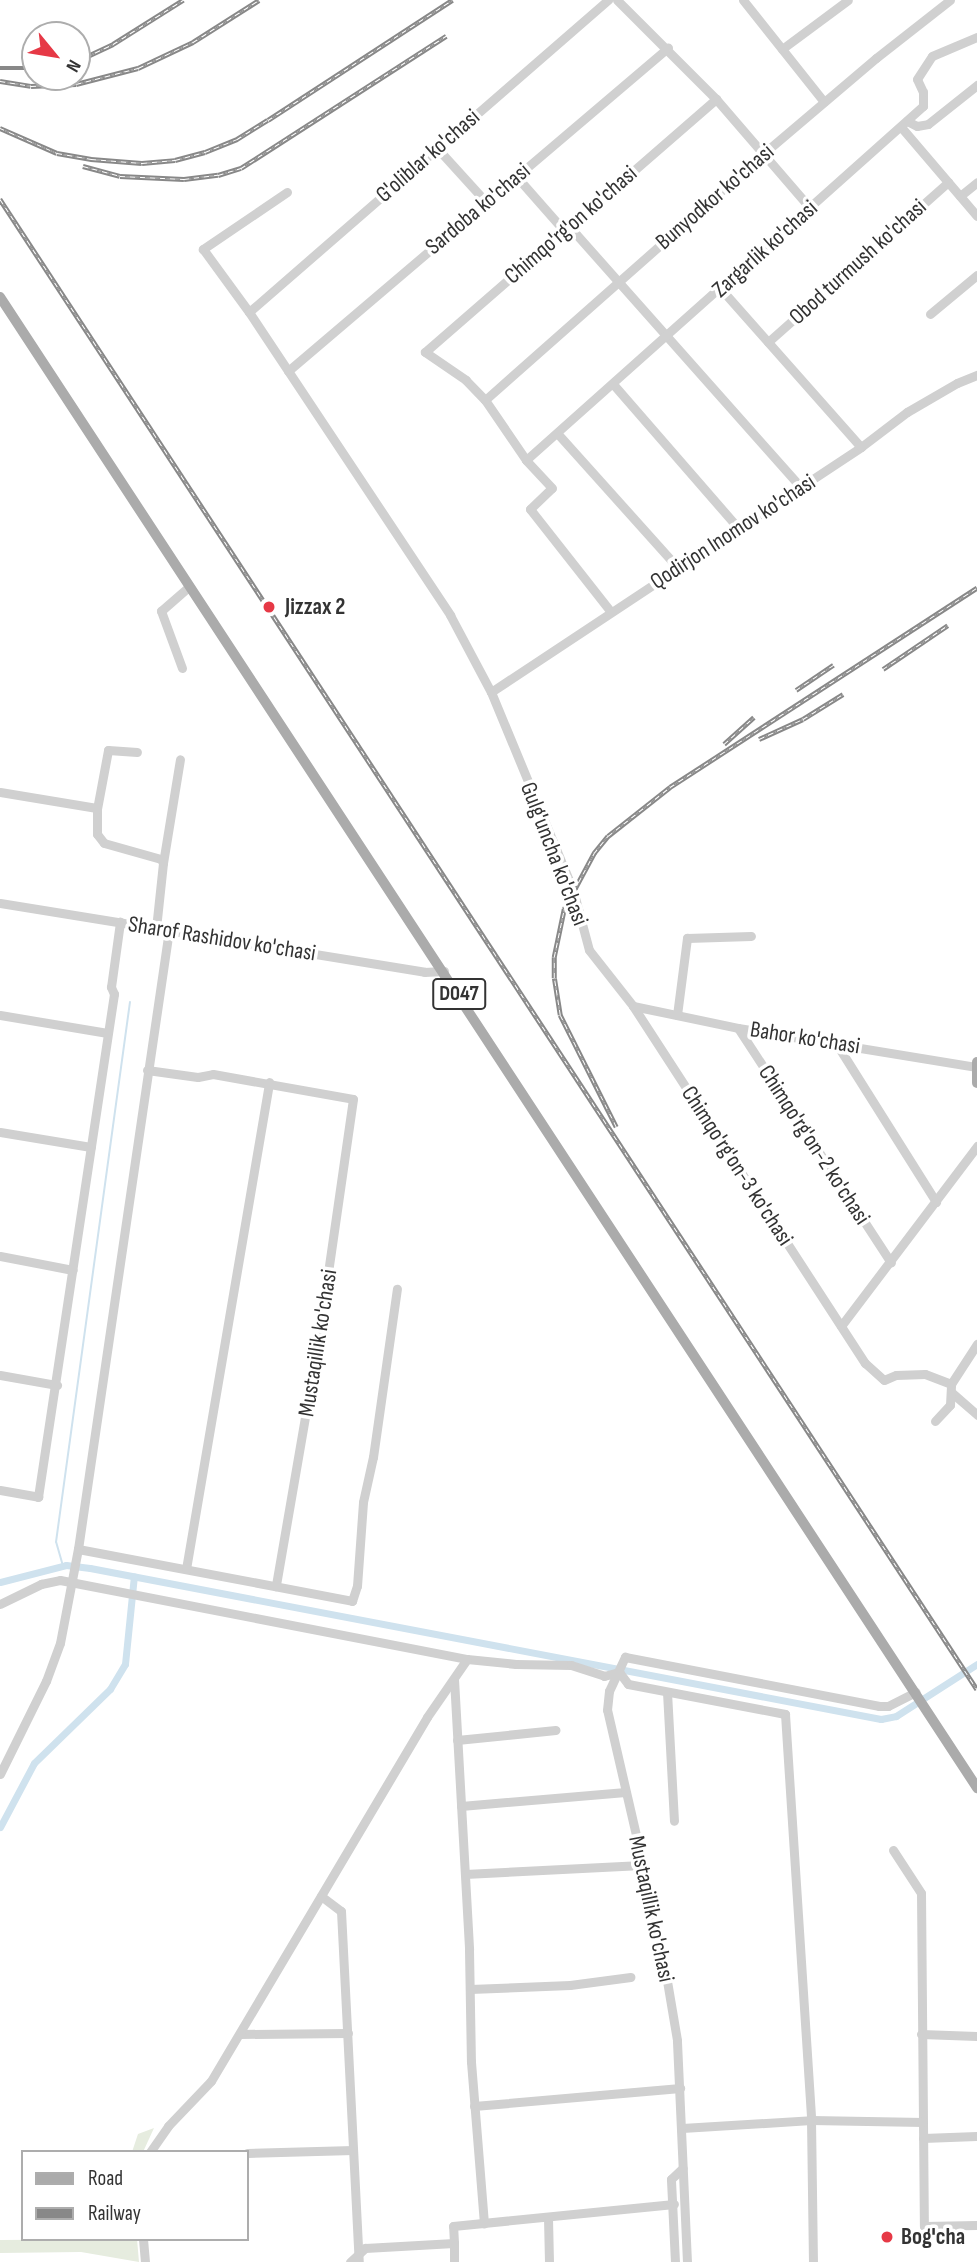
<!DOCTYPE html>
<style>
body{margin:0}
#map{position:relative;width:977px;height:2262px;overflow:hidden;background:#fff;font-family:"Sofia Sans Condensed",sans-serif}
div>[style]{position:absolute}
.green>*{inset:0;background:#e6ecdf}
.stream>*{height:2px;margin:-1px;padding:0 1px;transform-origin:1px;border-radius:1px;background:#cfe2ee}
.canal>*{height:7px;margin:-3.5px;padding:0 3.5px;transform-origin:3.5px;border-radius:3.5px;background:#cfe2ee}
.minor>*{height:9px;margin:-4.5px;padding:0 4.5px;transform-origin:4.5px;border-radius:4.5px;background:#d0d0d0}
.major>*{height:10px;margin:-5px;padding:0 5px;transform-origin:5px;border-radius:5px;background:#ababab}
.rail>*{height:4.5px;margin-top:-2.25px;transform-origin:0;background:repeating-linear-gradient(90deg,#fff 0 5px,#888 0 10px);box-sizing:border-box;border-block:2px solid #888}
.dots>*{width:19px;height:19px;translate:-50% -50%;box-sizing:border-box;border:4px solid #fff;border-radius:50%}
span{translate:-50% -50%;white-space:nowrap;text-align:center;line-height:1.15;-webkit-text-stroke:7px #fff;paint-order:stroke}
.shield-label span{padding:2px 5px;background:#fff;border:2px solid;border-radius:5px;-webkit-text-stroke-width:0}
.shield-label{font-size:21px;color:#333;font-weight:700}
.street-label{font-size:23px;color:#333}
.poi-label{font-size:23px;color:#333;font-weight:700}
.left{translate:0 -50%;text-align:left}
.legend{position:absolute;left:21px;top:2150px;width:228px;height:91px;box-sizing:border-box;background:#fff;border:2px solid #adadad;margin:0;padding:9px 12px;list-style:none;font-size:21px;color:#333}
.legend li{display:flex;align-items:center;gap:14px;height:35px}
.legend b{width:35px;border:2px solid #adadad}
.north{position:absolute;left:21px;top:21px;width:70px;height:70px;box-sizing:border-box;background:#fff;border:2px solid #adadad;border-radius:50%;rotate:120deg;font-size:19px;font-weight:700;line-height:28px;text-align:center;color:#333}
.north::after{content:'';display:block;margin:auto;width:24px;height:32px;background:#e63946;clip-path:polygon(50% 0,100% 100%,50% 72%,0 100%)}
</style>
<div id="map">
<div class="green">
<i style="clip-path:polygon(154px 2128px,143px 2152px,132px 2152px,138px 2134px)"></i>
<i style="clip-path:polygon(137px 2239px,139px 2262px,81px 2252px,0 2253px,0 2240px)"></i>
</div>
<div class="stream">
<i style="left:63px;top:1566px;width:25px;rotate:-106deg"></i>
<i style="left:56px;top:1542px;width:545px;rotate:-82.2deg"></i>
</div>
<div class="canal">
<i style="left:0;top:1582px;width:68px;rotate:-14.4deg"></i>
<i style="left:66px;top:1565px;width:24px;rotate:7deg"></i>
<i style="left:90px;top:1568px;width:805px;rotate:10.81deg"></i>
<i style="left:881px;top:1719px;width:15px;rotate:-11deg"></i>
<i style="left:896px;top:1716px;width:96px;rotate:-32.7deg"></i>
<i style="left:0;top:1827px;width:72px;rotate:-62deg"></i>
<i style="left:34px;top:1763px;width:106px;rotate:-44.2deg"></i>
<i style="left:110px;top:1689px;width:29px;rotate:-59deg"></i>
<i style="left:125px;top:1664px;width:88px;rotate:-84.2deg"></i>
</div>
<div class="minor">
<i style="left:617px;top:0;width:140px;rotate:45deg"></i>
<i style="left:716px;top:99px;width:145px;rotate:49.2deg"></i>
<i style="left:743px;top:0;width:130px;rotate:51.5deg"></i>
<i style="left:782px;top:49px;width:82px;rotate:-36.6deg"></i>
<i style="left:907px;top:121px;width:11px;rotate:27deg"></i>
<i style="left:917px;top:126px;width:11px;rotate:-10deg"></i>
<i style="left:928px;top:124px;width:63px;rotate:-38.5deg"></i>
<i style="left:901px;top:127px;width:117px;rotate:49.5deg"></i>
<i style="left:437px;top:148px;width:73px;rotate:47.8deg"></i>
<i style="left:516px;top:176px;width:65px;rotate:48.7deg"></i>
<i style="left:559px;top:225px;width:19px;rotate:28deg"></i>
<i style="left:576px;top:234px;width:339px;rotate:48.4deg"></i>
<i style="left:287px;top:192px;width:102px;rotate:145.8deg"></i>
<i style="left:203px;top:249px;width:78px;rotate:53.9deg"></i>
<i style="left:249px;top:312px;width:364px;rotate:56.4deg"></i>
<i style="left:450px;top:615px;width:87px;rotate:62deg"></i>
<i style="left:491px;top:692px;width:214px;rotate:67.5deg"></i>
<i style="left:573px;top:890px;width:62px;rotate:75.1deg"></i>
<i style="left:589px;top:950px;width:71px;rotate:51.8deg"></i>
<i style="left:633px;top:1006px;width:426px;rotate:57deg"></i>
<i style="left:865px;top:1363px;width:25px;rotate:42deg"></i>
<i style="left:884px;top:1380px;width:13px;rotate:-23deg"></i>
<i style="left:896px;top:1375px;width:29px;rotate:-2deg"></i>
<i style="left:925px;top:1374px;width:28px;rotate:21deg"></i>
<i style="left:960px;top:196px;width:22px;rotate:-39deg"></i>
<i style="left:721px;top:289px;width:211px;rotate:48.5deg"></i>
<i style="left:249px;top:312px;width:476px;rotate:-41deg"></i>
<i style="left:930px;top:314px;width:61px;rotate:-39.7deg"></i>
<i style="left:768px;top:342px;width:241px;rotate:-41.6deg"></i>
<i style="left:288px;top:371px;width:499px;rotate:-40.4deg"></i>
<i style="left:613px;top:384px;width:191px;rotate:49deg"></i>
<i style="left:485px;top:400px;width:373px;rotate:-41.5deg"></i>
<i style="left:764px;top:153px;width:147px;rotate:-40.3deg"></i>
<i style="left:876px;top:58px;width:94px;rotate:-38.1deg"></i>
<i style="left:557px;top:433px;width:181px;rotate:48.1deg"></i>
<i style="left:526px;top:460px;width:532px;rotate:-41.72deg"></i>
<i style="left:923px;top:106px;width:14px;rotate:-90deg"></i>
<i style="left:923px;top:92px;width:14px;rotate:-115deg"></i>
<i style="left:917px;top:79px;width:27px;rotate:-57deg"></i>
<i style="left:932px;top:56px;width:49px;rotate:-22.9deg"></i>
<i style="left:611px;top:612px;width:131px;rotate:-128.2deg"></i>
<i style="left:530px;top:509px;width:30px;rotate:-44deg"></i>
<i style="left:552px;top:488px;width:38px;rotate:-133deg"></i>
<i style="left:526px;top:460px;width:73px;rotate:-124.3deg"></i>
<i style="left:485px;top:400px;width:28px;rotate:-134deg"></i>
<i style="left:466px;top:380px;width:50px;rotate:-145.7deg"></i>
<i style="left:425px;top:352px;width:386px;rotate:-41deg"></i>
<i style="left:182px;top:668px;width:61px;rotate:-110.2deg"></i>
<i style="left:161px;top:611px;width:37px;rotate:-41deg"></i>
<i style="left:491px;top:692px;width:444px;rotate:-33.5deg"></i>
<i style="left:861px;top:447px;width:58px;rotate:-37.3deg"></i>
<i style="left:907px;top:412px;width:58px;rotate:-30.1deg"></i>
<i style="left:957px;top:383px;width:22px;rotate:-22deg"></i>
<i style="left:0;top:792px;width:98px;rotate:9.4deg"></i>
<i style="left:97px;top:808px;width:26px;rotate:90deg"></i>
<i style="left:97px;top:834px;width:11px;rotate:52deg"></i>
<i style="left:104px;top:843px;width:59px;rotate:15.7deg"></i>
<i style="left:161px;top:859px;width:4px;rotate:63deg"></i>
<i style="left:163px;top:863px;width:65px;rotate:96.1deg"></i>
<i style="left:97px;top:809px;width:60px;rotate:-79.4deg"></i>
<i style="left:108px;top:750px;width:29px;rotate:4deg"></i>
<i style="left:163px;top:863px;width:105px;rotate:-80.7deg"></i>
<i style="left:0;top:903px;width:430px;rotate:9.2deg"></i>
<i style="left:424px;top:972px;width:20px;rotate:-3deg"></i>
<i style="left:633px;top:1006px;width:107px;rotate:11.8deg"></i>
<i style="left:738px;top:1028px;width:242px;rotate:9.3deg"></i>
<i style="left:0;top:1015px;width:109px;rotate:9.5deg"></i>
<i style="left:677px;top:1015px;width:78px;rotate:-82.6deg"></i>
<i style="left:687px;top:938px;width:64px;rotate:-1.8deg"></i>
<i style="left:738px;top:1028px;width:280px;rotate:56.9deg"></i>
<i style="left:836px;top:1043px;width:188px;rotate:57.8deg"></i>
<i style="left:147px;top:1070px;width:51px;rotate:7.8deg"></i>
<i style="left:198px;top:1077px;width:15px;rotate:-11deg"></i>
<i style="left:213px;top:1074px;width:142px;rotate:10.1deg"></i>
<i style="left:353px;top:1099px;width:239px;rotate:98.2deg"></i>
<i style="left:319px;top:1336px;width:254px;rotate:99.8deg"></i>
<i style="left:0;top:1132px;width:92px;rotate:9.4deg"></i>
<i style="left:0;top:1256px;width:74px;rotate:10.9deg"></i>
<i style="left:841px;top:1326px;width:226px;rotate:-52.9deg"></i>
<i style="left:0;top:1375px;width:58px;rotate:10deg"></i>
<i style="left:951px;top:1392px;width:35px;rotate:41deg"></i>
<i style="left:935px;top:1421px;width:22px;rotate:-47deg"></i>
<i style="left:950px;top:1405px;width:21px;rotate:-87deg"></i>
<i style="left:951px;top:1384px;width:48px;rotate:-57deg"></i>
<i style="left:0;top:1490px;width:39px;rotate:10deg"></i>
<i style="left:38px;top:1497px;width:509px;rotate:-81.41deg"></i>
<i style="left:114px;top:994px;width:8px;rotate:-113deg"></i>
<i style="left:111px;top:987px;width:66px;rotate:-82.1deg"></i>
<i style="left:78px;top:1549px;width:279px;rotate:10.7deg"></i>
<i style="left:352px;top:1601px;width:16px;rotate:-72deg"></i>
<i style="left:357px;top:1586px;width:84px;rotate:-85.9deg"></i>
<i style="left:363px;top:1502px;width:46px;rotate:-77.5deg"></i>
<i style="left:373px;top:1457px;width:170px;rotate:-81.9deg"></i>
<i style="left:186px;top:1569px;width:494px;rotate:-80.3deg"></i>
<i style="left:0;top:1604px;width:46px;rotate:-26deg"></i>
<i style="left:41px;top:1584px;width:19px;rotate:-12deg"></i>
<i style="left:60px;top:1580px;width:415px;rotate:11deg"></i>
<i style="left:467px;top:1659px;width:49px;rotate:5.8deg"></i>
<i style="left:516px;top:1664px;width:55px;rotate:1deg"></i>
<i style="left:571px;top:1665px;width:35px;rotate:18deg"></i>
<i style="left:604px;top:1676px;width:16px;rotate:-15deg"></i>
<i style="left:619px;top:1672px;width:15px;rotate:53deg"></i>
<i style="left:628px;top:1684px;width:160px;rotate:10.8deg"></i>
<i style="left:785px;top:1714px;width:407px;rotate:86.3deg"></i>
<i style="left:811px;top:2120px;width:142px;rotate:89.2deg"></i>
<i style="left:454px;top:1679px;width:271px;rotate:86.8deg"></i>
<i style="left:469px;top:1950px;width:112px;rotate:89deg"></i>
<i style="left:471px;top:2062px;width:162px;rotate:85.4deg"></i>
<i style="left:667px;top:1692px;width:129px;rotate:86.9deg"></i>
<i style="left:457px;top:1740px;width:99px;rotate:-5.8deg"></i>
<i style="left:0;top:1774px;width:104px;rotate:-63.7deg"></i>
<i style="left:46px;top:1681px;width:40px;rotate:-69.8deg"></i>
<i style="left:60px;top:1643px;width:96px;rotate:-79.2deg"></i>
<i style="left:78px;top:1549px;width:626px;rotate:-81.64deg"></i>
<i style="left:461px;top:1806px;width:165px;rotate:-4.9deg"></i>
<i style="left:893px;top:1850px;width:51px;rotate:56.9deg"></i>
<i style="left:921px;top:1893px;width:333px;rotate:89.5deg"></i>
<i style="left:924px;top:2226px;width:53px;rotate:-1.1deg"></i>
<i style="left:465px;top:1874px;width:177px;rotate:-2.9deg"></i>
<i style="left:321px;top:1896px;width:25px;rotate:37deg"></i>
<i style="left:341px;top:1911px;width:351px;rotate:87.1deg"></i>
<i style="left:470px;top:1989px;width:100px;rotate:-2.3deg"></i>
<i style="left:570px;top:1985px;width:61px;rotate:-7.6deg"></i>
<i style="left:240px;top:2034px;width:108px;rotate:-0.5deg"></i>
<i style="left:921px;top:2034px;width:56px;rotate:2deg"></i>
<i style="left:474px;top:2106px;width:207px;rotate:-5deg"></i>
<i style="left:682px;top:2128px;width:129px;rotate:-3.5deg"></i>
<i style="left:811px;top:2120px;width:112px;rotate:1deg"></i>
<i style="left:923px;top:2138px;width:54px;rotate:-2.1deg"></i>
<i style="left:150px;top:2152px;width:32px;rotate:-55deg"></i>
<i style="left:168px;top:2126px;width:62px;rotate:-46.3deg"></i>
<i style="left:211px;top:2081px;width:423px;rotate:-59.3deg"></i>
<i style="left:427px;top:1717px;width:70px;rotate:-55.4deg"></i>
<i style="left:247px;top:2153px;width:106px;rotate:-1.6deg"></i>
<i style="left:548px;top:2218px;width:44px;rotate:88.7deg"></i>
<i style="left:143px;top:2239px;width:23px;rotate:85deg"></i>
<i style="left:454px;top:2243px;width:19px;rotate:90deg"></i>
<i style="left:350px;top:2262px;width:21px;rotate:-43deg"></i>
<i style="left:365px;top:2248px;width:89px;rotate:-3.2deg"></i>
<i style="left:454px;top:2243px;width:17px;rotate:-93deg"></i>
<i style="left:453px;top:2226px;width:222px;rotate:-5.7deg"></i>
<i style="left:675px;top:2262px;width:83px;rotate:-92.8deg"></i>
<i style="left:671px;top:2179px;width:16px;rotate:-43deg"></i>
<i style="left:687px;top:2262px;width:222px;rotate:-92.6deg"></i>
<i style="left:677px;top:2040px;width:102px;rotate:-99.6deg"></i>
<i style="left:660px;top:1939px;width:235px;rotate:-103deg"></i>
<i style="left:607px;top:1710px;width:19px;rotate:-84deg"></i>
<i style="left:609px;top:1691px;width:38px;rotate:-65deg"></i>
<i style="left:625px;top:1657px;width:259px;rotate:10.9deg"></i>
<i style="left:879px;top:1706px;width:9px"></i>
<i style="left:888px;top:1706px;width:31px;rotate:-27deg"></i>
</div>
<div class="major">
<i style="left:0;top:297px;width:1783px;rotate:56.76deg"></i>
<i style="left:977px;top:1062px;width:21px;rotate:90deg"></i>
</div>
<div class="rail">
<i style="left:77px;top:61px;width:40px;rotate:-25deg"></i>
<i style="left:113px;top:44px;width:83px;rotate:-32.2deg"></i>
<i style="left:0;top:68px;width:35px"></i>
<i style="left:0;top:81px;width:31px;rotate:9deg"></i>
<i style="left:31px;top:86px;width:45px;rotate:-2.5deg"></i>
<i style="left:76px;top:84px;width:64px;rotate:-14.5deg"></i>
<i style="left:138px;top:68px;width:61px;rotate:-25.3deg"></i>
<i style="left:193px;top:42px;width:78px;rotate:-32.5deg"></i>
<i style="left:0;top:128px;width:62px;rotate:23.7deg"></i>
<i style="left:57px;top:153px;width:35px;rotate:10deg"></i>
<i style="left:91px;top:159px;width:51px;rotate:4.5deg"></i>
<i style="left:142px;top:163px;width:33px;rotate:-5deg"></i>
<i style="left:175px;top:160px;width:31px;rotate:-15deg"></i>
<i style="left:205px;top:152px;width:35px;rotate:-22deg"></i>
<i style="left:237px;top:139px;width:36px;rotate:-32deg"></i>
<i style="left:268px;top:120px;width:220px;rotate:-33.1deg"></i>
<i style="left:83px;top:166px;width:38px;rotate:15deg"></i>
<i style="left:120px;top:176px;width:64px;rotate:2.7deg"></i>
<i style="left:184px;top:179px;width:34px;rotate:-7deg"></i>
<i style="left:218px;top:175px;width:24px;rotate:-17deg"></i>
<i style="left:241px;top:168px;width:244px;rotate:-32.8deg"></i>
<i style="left:0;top:199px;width:1782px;rotate:56.75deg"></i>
<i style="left:883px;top:669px;width:78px;rotate:-34.1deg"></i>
<i style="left:796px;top:690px;width:45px;rotate:-34deg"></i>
<i style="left:759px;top:739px;width:48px;rotate:-24.4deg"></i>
<i style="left:803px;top:719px;width:47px;rotate:-32deg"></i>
<i style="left:724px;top:744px;width:40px;rotate:-42deg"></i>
<i style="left:616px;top:1127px;width:125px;rotate:-116.6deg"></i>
<i style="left:560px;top:1015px;width:37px;rotate:-99deg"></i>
<i style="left:554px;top:978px;width:21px;rotate:-90deg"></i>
<i style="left:554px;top:957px;width:49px;rotate:-78.2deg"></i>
<i style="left:564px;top:909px;width:64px;rotate:-61.8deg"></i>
<i style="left:594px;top:853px;width:22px;rotate:-51deg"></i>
<i style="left:608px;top:836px;width:79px;rotate:-38.3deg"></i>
<i style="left:670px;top:787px;width:366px;rotate:-33deg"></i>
</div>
<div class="dots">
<i style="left:269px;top:607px;background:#e63946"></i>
<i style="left:887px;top:2237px;background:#e63946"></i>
</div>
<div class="shield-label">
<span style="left:459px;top:994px">D047</span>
</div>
<div class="street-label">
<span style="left:428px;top:156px;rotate:-41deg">G'oliblar ko'chasi</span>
<span style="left:715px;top:197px;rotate:-41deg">Bunyodkor ko'chasi</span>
<span style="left:478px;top:209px;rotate:-40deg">Sardoba ko'chasi</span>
<span style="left:571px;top:225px;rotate:-41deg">Chimqo'rg'on ko'chasi</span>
<span style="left:765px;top:249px;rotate:-42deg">Zargarlik ko'chasi</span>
<span style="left:858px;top:262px;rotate:-42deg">Obod turmush ko'chasi</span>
<span style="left:733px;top:532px;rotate:-33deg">Qodirjon Inomov ko'chasi</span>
<span style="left:554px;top:854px;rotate:69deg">Gulg'uncha ko'chasi</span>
<span style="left:222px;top:939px;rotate:9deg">Sharof Rashidov ko'chasi</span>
<span style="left:805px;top:1038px;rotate:9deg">Bahor ko'chasi</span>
<span style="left:814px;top:1145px;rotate:57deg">Chimqo'rg'on-2 ko'chasi</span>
<span style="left:737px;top:1166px;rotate:57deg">Chimqo'rg'on-3 ko'chasi</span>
<span style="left:318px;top:1343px;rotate:-81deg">Mustaqillik ko'chasi</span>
<span style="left:651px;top:1909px;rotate:78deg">Mustaqillik ko'chasi</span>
</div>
<div class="poi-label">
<span class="left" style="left:285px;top:607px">Jizzax 2</span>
<span class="left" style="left:901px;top:2237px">Bog'cha</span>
</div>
<ul class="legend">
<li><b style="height:9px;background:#ababab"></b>Road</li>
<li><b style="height:9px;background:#888"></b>Railway</li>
</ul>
<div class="north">N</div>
</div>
